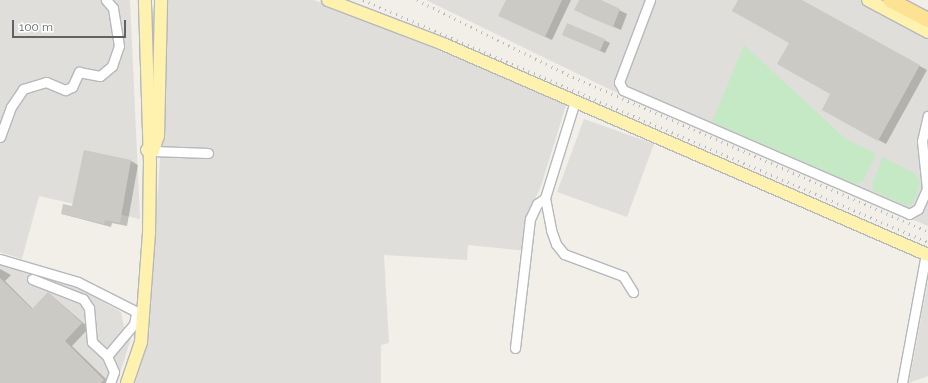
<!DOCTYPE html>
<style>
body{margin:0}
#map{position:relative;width:928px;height:383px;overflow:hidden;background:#f1efe8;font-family:Raleway,sans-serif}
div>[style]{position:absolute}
.industrial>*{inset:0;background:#e0deda}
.green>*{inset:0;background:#c5e8c5}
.shadow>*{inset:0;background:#0003}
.building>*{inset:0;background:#cccac5}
.roads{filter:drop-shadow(1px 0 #b5b8bc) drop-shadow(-1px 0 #b5b8bc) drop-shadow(0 1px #b5b8bc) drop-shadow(0 -1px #b5b8bc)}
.minor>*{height:9px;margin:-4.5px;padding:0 4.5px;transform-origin:4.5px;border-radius:4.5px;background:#fff}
.major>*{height:12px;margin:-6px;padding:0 6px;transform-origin:6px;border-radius:6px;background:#fff2af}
.highway>*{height:14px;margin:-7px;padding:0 7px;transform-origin:7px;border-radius:7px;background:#fde293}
.rail>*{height:2.5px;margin-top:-1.25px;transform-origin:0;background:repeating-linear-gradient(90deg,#b6b7b8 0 1px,transparent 0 6px)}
span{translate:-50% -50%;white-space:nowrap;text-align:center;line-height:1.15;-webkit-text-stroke:3px #fff;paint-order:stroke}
.scale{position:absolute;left:12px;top:20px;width:114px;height:18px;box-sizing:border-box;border:2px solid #5f6368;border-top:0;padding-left:5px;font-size:12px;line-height:14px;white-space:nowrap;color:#5f6368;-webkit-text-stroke:3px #fff;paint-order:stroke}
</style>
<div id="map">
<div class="industrial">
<i style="clip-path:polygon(0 0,130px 0,140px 219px,39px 196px,22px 259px,0 252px)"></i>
<i style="clip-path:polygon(164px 0,314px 0,567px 102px,541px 186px,526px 219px,527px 251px,468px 245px,467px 260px,384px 255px,389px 343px,381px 345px,381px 383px,135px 383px,149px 338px,163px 109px)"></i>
<i style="clip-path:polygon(426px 0,865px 0,928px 32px,928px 226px,611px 90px)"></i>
<i style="clip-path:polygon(584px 119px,654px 144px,627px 217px,557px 192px)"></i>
<i style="clip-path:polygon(0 264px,78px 288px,121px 312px,124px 327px,132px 335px,117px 383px,0 383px)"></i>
<i style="clip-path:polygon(928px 280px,928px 376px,909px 383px)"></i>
</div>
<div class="green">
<i style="clip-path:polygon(744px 45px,846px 139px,876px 154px,863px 181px,855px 184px,712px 122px)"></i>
<i style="clip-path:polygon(883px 157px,916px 174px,920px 183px,914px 202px,907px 206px,874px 191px,872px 184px)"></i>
</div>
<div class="shadow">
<i style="clip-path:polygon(507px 0,571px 0,552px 40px,507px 19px)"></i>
<i style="clip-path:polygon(580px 0,599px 0,627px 14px,621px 30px,583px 14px)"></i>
<i style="clip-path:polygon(739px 0,799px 0,927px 70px,886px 144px,823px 110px,832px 94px,791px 43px)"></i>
<i style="clip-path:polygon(563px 35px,604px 40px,610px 43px,605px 53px)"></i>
<i style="clip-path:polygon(84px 151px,131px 161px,138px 165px,127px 226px,112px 223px,111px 227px,62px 214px,73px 207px)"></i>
<i style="clip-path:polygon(0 269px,11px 275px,5px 281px,33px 309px,50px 294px,89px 328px,72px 346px,110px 383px,0 383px)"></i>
</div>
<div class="building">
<i style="clip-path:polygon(506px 0,562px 0,545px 37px,498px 16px)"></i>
<i style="clip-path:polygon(579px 0,601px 0,620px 9px,613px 27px,574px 10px)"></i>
<i style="clip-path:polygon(738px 0,802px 0,920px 65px,878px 141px,822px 110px,830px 94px,777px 64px,789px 43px,732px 11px)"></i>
<i style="clip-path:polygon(567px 23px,605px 39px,600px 51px,562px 35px)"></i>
<i style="clip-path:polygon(84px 150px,131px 160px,120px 223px,105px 220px,104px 224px,61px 214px,63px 204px,72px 206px)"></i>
<i style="clip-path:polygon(0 278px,32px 309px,48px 292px,82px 323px,65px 341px,104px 380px,101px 383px,0 383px)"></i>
</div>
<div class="roads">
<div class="minor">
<i style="left:650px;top:0;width:88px;rotate:110.7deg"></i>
<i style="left:619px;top:82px;width:9px;rotate:63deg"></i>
<i style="left:623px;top:90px;width:312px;rotate:23.4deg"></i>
<i style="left:909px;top:214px;width:10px;rotate:-29deg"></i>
<i style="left:918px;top:209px;width:22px;rotate:-66deg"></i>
<i style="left:927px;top:189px;width:48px;rotate:-95.9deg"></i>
<i style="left:922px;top:141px;width:26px;rotate:-77deg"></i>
<i style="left:0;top:137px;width:32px;rotate:-70deg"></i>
<i style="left:11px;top:107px;width:22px;rotate:-56deg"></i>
<i style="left:23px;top:89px;width:24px;rotate:-17deg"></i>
<i style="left:46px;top:82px;width:21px;rotate:23deg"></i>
<i style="left:65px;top:90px;width:8px;rotate:-23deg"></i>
<i style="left:72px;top:87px;width:17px;rotate:-65deg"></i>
<i style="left:79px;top:72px;width:21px;rotate:11deg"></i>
<i style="left:100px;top:76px;width:16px;rotate:-40deg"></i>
<i style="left:112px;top:66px;width:21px;rotate:-71deg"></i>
<i style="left:119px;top:46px;width:38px;rotate:-99deg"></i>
<i style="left:113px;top:8px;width:11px;rotate:-131deg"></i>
<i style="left:153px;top:151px;width:55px;rotate:2.1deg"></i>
<i style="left:545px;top:198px;width:33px;rotate:79deg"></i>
<i style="left:551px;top:230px;width:15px;rotate:70deg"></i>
<i style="left:556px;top:244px;width:13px;rotate:51deg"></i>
<i style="left:564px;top:254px;width:63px;rotate:20.4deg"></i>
<i style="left:623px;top:276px;width:19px;rotate:58deg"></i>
<i style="left:0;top:259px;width:81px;rotate:16.4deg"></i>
<i style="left:78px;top:282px;width:71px;rotate:26.9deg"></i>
<i style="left:32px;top:279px;width:55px;rotate:21.4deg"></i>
<i style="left:83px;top:299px;width:11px;rotate:56deg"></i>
<i style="left:89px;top:308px;width:34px;rotate:85deg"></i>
<i style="left:92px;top:342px;width:21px;rotate:43deg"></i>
<i style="left:107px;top:356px;width:42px;rotate:-49.8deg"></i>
<i style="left:134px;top:324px;width:10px;rotate:-79deg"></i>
<i style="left:515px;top:348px;width:130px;rotate:-83.4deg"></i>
<i style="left:530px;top:219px;width:17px;rotate:-65deg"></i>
<i style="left:537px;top:204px;width:10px;rotate:-37deg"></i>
<i style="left:545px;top:198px;width:102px;rotate:-72.8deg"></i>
<i style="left:107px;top:356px;width:17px;rotate:66deg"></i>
<i style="left:114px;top:372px;width:12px;rotate:110deg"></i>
<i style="left:902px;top:383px;width:131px;rotate:-79.5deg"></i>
</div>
<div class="major">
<i style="left:328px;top:0;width:123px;rotate:20.9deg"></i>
<i style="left:443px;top:44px;width:529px;rotate:23.51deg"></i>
<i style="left:868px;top:0;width:68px;rotate:28.1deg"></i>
<i style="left:147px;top:150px;width:6px;rotate:9deg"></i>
<i style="left:153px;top:151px;width:16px;rotate:-72deg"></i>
<i style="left:158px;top:136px;width:136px;rotate:-88.7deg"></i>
<i style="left:127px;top:383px;width:43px;rotate:-71.1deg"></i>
<i style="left:141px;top:342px;width:109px;rotate:-85.8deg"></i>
<i style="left:149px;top:233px;width:70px;rotate:-89.2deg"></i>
<i style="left:150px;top:163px;width:163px;rotate:-91.8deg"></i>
</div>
<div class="highway">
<i style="left:890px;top:0;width:43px;rotate:27.8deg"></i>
</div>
</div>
<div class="rail">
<i style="left:363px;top:0;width:615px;rotate:23.19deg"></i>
<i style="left:417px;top:0;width:174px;rotate:26.3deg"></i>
<i style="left:573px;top:77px;width:387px;rotate:23.5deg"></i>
</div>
<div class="scale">100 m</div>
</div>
